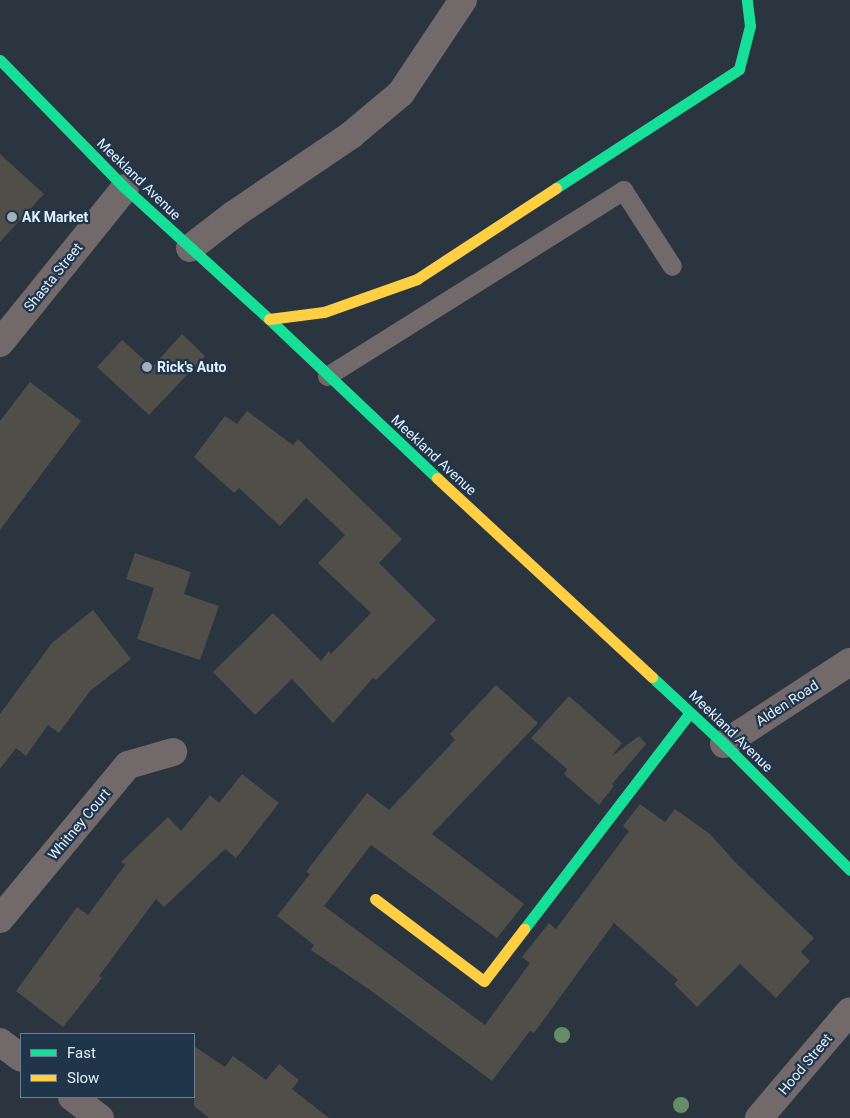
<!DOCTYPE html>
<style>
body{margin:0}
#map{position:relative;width:850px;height:1118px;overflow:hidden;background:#2a3540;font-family:Roboto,sans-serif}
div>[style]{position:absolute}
.building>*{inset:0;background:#4f4e48}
.lane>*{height:19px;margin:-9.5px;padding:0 9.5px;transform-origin:9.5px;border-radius:9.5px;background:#71696a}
.street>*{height:28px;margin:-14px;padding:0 14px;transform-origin:14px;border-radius:14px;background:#71696a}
.fast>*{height:11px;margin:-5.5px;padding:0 5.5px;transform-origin:5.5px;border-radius:5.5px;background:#16e098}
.slow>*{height:11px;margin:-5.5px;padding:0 5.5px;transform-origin:5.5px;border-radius:5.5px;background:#ffcf43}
.trees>*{width:16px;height:16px;margin:-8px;border-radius:50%;background:#658e68}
.dots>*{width:14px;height:14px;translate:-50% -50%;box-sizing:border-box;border:2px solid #20344a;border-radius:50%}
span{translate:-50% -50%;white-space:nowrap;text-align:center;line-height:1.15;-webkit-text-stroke:4.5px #20344a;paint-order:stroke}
.street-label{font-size:14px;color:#e3f0fe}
.poi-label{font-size:14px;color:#e3f0fe;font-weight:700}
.left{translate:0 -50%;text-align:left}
.legend{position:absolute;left:20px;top:1033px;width:175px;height:65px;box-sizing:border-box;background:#20344a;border:1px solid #6e7f92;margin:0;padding:6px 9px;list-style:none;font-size:15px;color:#e3f0fe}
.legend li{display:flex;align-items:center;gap:10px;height:25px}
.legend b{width:25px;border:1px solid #6e7f92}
</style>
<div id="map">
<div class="building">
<i style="clip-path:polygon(0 154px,44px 194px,0 242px)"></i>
<i style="clip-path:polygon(182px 334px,205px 356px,149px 415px,97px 367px,122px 340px,152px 367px)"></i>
<i style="clip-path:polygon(30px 382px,81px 421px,0 530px,0 421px)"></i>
<i style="clip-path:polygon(247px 411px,293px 445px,298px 439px,402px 539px,379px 563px,436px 620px,376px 680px,373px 678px,333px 723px,292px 679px,255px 715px,213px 672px,273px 613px,321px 661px,329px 651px,331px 654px,371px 613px,318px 563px,345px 535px,306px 498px,280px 526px,239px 488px,234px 493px,194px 457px,225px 416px,237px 424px)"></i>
<i style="clip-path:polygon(135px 553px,191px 572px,184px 594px,219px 606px,200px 660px,137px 639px,154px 588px,126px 579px)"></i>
<i style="clip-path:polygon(93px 610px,131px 659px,90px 691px,59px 733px,48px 725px,26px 756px,16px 748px,0 769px,0 714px,52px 643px)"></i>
<i style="clip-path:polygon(496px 685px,538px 723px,432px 834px,524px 904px,497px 938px,371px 845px,324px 906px,485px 1025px,530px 963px,522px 957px,549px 923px,556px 929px,629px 831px,623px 826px,640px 804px,665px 822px,675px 809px,710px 834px,735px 862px,814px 938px,801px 952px,810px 961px,776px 998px,740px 964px,697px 1007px,674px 984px,678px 980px,614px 923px,534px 1033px,530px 1031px,492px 1081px,370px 990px,311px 950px,314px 945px,277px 916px,310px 874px,306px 872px,367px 793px,389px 810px,455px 740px,450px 734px)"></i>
<i style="clip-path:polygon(569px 696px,622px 743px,612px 756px,639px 736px,646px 744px,612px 784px,614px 786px,599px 805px,564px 774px,567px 769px,531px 738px)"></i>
<i style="clip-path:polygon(242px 774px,279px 803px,236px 858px,225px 849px,164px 907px,156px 899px,99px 976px,102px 978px,63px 1027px,16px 991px,77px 907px,88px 915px,125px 865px,121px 862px,168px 817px,181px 831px,210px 795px,219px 803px)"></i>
<i style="clip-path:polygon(194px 1046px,225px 1067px,233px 1056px,266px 1080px,279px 1064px,299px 1080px,292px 1089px,329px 1118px,209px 1118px,194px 1106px)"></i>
</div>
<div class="lane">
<i style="left:327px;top:376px;width:350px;rotate:-32.1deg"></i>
<i style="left:623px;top:190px;width:90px;rotate:57.2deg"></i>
</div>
<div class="street">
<i style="left:190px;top:248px;width:54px;rotate:-37.5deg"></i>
<i style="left:233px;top:215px;width:143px;rotate:-34.1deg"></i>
<i style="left:351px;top:135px;width:65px;rotate:-40deg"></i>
<i style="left:401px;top:93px;width:112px;rotate:-56.3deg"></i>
<i style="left:0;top:343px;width:199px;rotate:-51.1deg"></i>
<i style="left:724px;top:744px;width:150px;rotate:-33.1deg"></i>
<i style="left:0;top:919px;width:200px;rotate:-50.3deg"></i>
<i style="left:128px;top:765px;width:47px;rotate:-16.1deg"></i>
<i style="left:0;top:1042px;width:26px;rotate:37deg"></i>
<i style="left:72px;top:1097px;width:35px;rotate:37deg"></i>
<i style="left:759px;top:1118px;width:140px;rotate:-49.6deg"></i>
</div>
<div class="fast">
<i style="left:0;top:60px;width:179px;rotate:45.7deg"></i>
<i style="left:125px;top:188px;width:195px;rotate:42.3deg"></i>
<i style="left:269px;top:319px;width:231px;rotate:43.4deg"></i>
<i style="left:556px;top:188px;width:218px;rotate:-33deg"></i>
<i style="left:739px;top:69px;width:44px;rotate:-75.7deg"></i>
<i style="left:750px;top:26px;width:26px;rotate:-97deg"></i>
<i style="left:652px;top:677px;width:98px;rotate:42.9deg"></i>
<i style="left:724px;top:744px;width:178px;rotate:45deg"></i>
<i style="left:524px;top:929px;width:272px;rotate:-52.5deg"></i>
</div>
<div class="slow">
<i style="left:269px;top:319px;width:55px;rotate:-7.3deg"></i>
<i style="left:324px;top:312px;width:99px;rotate:-19.5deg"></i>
<i style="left:417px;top:279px;width:166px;rotate:-33.2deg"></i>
<i style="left:437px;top:478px;width:293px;rotate:42.8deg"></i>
<i style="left:375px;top:899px;width:136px;rotate:37deg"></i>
<i style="left:484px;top:981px;width:66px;rotate:-52.4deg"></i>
</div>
<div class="trees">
<i style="left:562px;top:1035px"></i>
<i style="left:681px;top:1105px"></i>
</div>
<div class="dots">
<i style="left:12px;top:217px;background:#a2afbc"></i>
<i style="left:147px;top:367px;background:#a2afbc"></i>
</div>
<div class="street-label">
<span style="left:139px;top:179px;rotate:44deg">Meekland Avenue</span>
<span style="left:53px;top:277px;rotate:-51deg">Shasta Street</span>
<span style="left:434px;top:455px;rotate:43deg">Meekland Avenue</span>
<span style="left:787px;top:703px;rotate:-33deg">Alden Road</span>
<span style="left:731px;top:731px;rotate:44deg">Meekland Avenue</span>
<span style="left:79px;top:824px;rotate:-50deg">Whitney Court</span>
<span style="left:805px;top:1064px;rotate:-50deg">Hood Street</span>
</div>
<div class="poi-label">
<span class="left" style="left:22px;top:217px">AK Market</span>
<span class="left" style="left:157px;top:367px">Rick's Auto</span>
</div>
<ul class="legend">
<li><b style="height:6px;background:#16e098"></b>Fast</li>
<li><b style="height:6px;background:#ffcf43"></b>Slow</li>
</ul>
</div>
